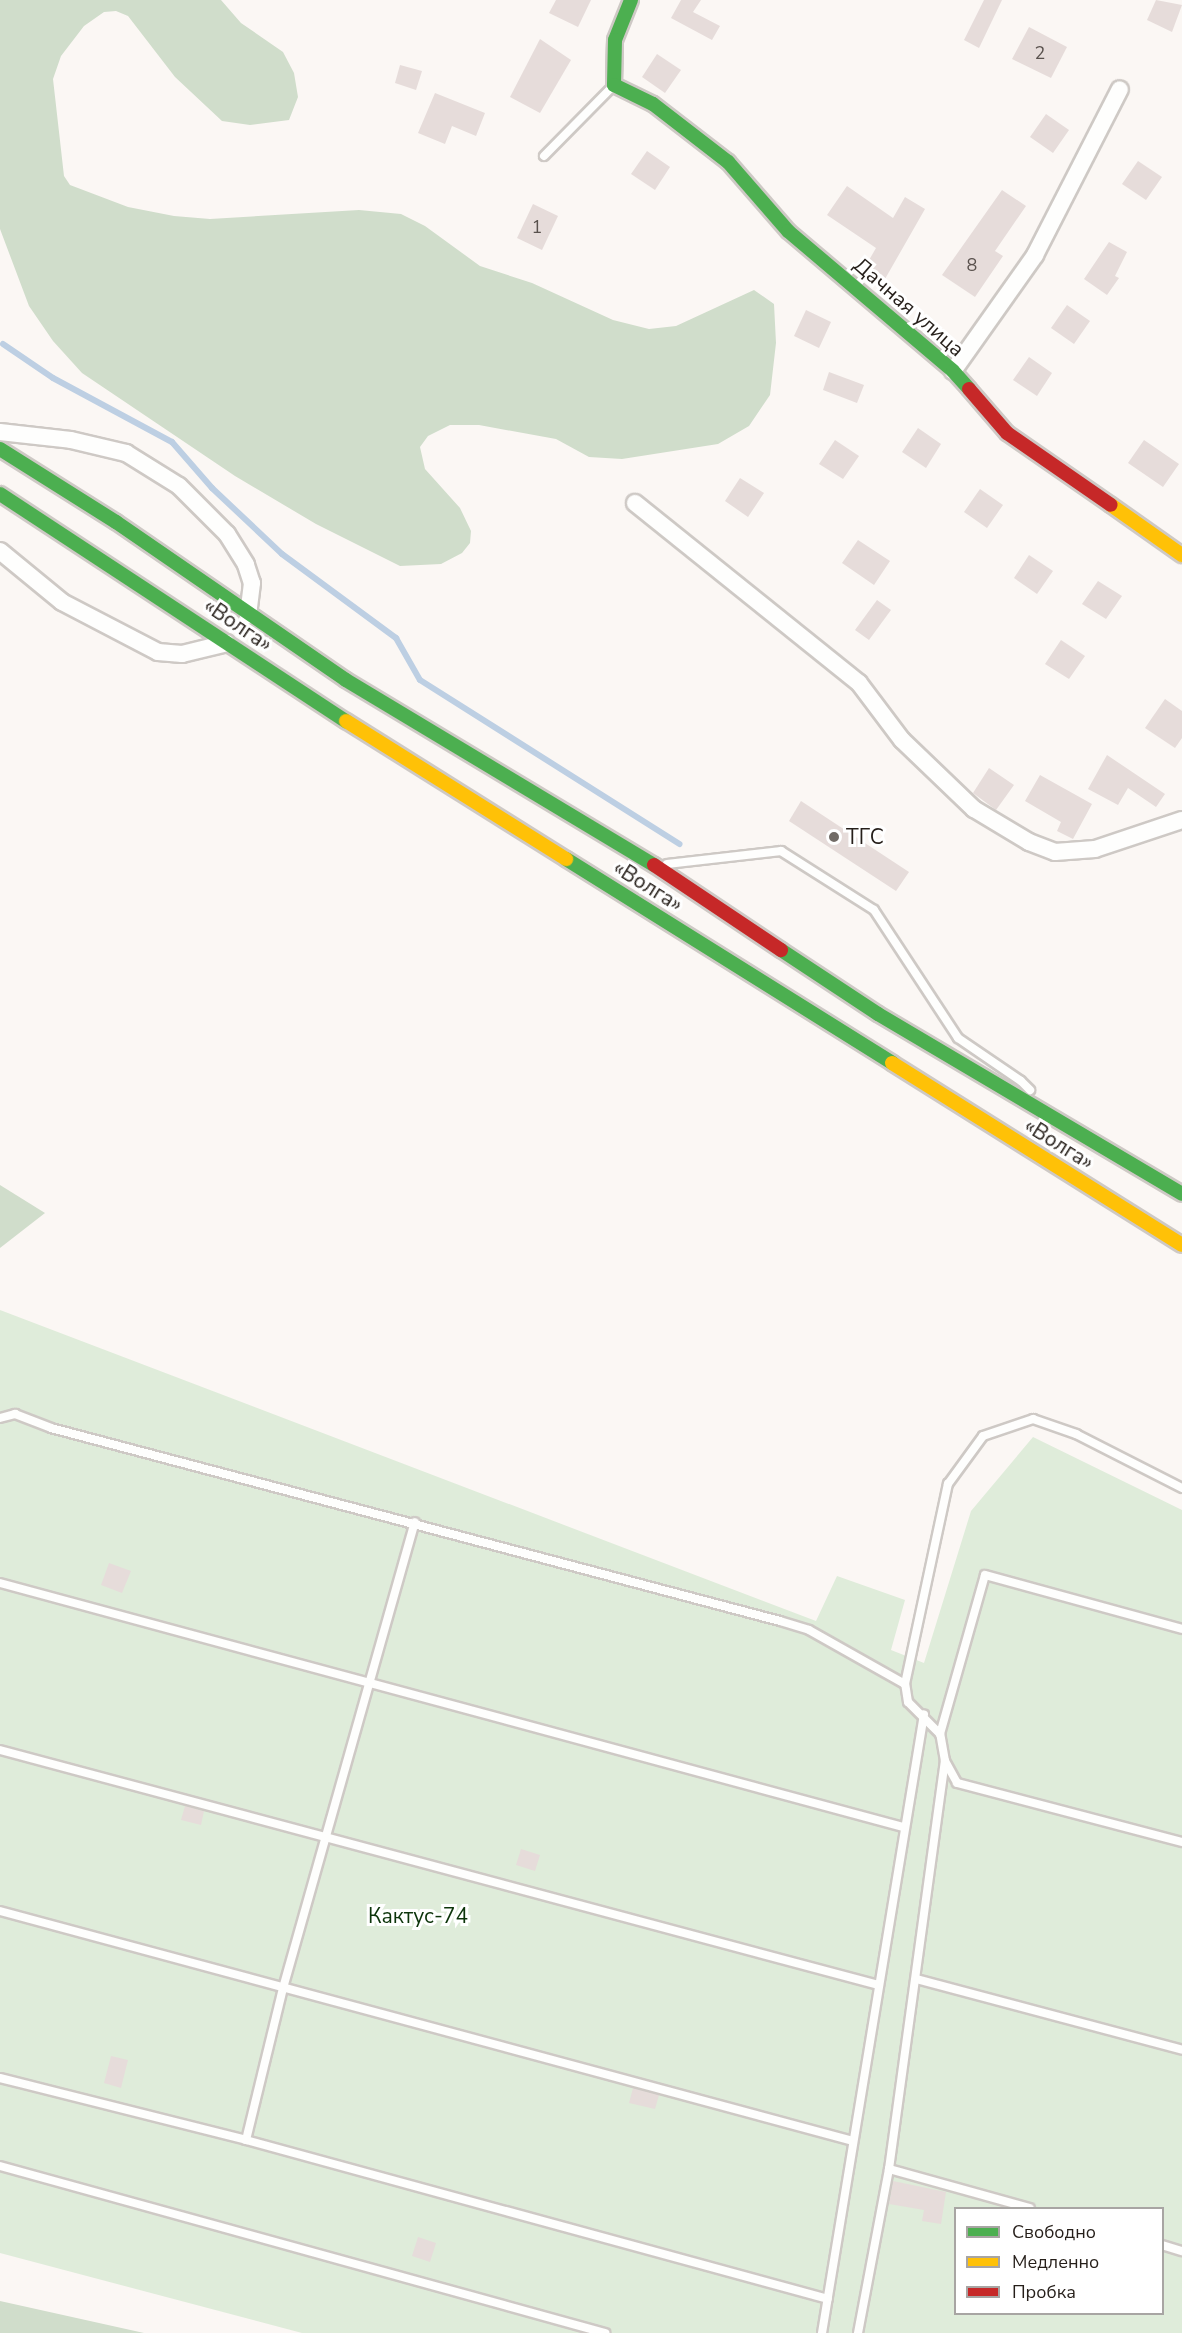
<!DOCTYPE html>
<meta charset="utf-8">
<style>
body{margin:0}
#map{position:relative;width:1182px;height:2333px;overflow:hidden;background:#fbf7f4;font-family:"Nunito Sans",sans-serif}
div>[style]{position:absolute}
.green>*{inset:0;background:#dfecda}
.forest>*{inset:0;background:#d0ddcb}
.stream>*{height:6px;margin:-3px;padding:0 3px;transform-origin:3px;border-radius:3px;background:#bdcfe3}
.building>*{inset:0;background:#e6dcda}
.roads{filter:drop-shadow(2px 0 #cec9c5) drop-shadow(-2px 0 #cec9c5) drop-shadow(0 2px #cec9c5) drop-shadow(0 -2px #cec9c5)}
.lane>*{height:8px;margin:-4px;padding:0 4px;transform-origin:4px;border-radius:4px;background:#fefefd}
.street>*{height:16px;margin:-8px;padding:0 8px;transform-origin:8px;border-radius:8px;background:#fefefd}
.fast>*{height:14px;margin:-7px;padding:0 7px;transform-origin:7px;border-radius:7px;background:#4caf50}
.slow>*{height:14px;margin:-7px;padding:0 7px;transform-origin:7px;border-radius:7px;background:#ffc107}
.jam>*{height:14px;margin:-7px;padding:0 7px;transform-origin:7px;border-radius:7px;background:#c62828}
.dots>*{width:16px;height:16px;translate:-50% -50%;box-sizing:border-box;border:3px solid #fff;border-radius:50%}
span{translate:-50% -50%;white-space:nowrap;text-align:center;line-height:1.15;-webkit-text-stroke:6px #fff;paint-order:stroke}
.number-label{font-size:18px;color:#59514d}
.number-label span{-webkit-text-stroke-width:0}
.street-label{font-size:21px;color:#261f1a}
.poi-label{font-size:21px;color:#261f1a}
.left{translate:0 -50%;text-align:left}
.park-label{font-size:21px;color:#0c340a}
.legend{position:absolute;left:954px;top:2207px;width:210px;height:108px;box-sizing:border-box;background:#fff;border:2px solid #a8a5a3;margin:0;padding:8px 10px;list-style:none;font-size:18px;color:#261f1a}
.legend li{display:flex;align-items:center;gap:12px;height:30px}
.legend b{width:30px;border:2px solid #a8a5a3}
</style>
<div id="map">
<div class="green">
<i style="clip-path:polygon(evenodd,0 1310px,816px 1621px,837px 1576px,905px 1600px,891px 1650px,924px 1663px,971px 1511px,1033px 1437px,1182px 1510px,1182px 2333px,302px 2333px,0 2253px,0 1310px,956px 2208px,1162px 2208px,1162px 2314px,956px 2314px,956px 2208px)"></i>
</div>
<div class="forest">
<i style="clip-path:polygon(0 0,221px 0,241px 23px,283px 52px,294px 73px,298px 97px,289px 120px,250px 125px,222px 121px,175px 77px,128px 16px,116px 11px,104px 12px,84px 26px,61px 56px,53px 79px,64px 176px,70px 185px,128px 207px,174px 216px,210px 219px,359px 210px,401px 214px,425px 226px,480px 266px,532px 283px,613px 320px,649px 329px,676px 326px,754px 290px,774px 304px,776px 343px,770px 395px,749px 426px,718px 444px,622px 459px,589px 457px,556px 439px,479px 425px,450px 425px,428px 436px,420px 447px,425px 469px,460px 508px,471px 531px,470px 543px,462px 553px,441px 564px,400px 566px,316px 524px,235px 476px,82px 373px,53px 341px,29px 306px,0 229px)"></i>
<i style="clip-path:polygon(0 1185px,45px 1213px,0 1248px)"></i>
<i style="clip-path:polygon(0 2301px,144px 2333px,0 2333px)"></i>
</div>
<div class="stream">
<i style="left:3px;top:344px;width:60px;rotate:34.2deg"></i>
<i style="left:53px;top:378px;width:135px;rotate:28.3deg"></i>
<i style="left:172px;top:442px;width:61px;rotate:49deg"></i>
<i style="left:212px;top:488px;width:96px;rotate:43.3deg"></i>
<i style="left:282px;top:554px;width:142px;rotate:36.4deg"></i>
<i style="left:396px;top:638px;width:48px;rotate:60.3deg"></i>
<i style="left:420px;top:680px;width:307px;rotate:32.3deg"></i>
</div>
<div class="building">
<i style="clip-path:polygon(556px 0,591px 0,578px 27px,549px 13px)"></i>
<i style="clip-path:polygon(681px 0,701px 0,693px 12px,720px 26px,712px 40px,671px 18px)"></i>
<i style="clip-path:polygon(984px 0,1002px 0,979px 48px,964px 40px)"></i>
<i style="clip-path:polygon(1156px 0,1182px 5px,1172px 32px,1147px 20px)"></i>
<i style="clip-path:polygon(1029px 27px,1067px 47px,1051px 78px,1012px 59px)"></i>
<i style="clip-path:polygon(540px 39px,571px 60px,540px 113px,510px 97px)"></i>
<i style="clip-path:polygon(657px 54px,681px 70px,665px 93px,642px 77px)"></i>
<i style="clip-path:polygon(400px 65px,422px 71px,416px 90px,395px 83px)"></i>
<i style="clip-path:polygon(435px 93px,485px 113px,476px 136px,452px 126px,445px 144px,418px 133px)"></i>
<i style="clip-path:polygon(1046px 114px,1069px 130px,1053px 153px,1030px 137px)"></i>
<i style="clip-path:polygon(647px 151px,670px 167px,655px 190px,631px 174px)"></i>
<i style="clip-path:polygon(1138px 161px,1162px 177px,1146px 200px,1122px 184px)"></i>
<i style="clip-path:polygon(847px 186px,893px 218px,905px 197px,925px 209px,881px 286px,861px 274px,876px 248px,827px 215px)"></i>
<i style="clip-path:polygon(1002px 190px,1026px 206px,995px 251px,1003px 256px,975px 297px,942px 275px)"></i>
<i style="clip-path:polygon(533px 204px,558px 216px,542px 250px,517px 238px)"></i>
<i style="clip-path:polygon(1109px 242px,1127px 252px,1115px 276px,1119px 278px,1107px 295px,1084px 279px)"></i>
<i style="clip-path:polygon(1067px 305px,1090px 321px,1074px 344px,1051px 328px)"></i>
<i style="clip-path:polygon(806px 310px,831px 322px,819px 348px,794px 336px)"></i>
<i style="clip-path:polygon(1029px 357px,1052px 373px,1037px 396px,1013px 380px)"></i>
<i style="clip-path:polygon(829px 372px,864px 385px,857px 403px,823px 390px)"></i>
<i style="clip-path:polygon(918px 428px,941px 444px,926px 468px,902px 452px)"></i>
<i style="clip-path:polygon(835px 440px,859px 456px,843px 479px,819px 464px)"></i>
<i style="clip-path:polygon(1144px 440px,1179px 464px,1163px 487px,1128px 463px)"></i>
<i style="clip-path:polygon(740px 478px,764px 493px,748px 517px,725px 501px)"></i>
<i style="clip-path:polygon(980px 489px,1003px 505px,987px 528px,964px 512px)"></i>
<i style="clip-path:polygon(858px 540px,890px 561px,874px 585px,842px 563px)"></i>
<i style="clip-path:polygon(1029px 555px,1053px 571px,1037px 594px,1014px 578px)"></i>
<i style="clip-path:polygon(1098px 581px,1122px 596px,1106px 619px,1082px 604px)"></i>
<i style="clip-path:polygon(877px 600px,891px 610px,869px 640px,855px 630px)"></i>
<i style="clip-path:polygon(1061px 640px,1085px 656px,1069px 679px,1045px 664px)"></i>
<i style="clip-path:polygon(1165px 699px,1182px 711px,1182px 738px,1175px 748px,1145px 728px)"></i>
<i style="clip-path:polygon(1107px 755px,1165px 794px,1156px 807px,1128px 788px,1118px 805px,1088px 789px)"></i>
<i style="clip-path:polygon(989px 768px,1014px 785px,996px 810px,973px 793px)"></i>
<i style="clip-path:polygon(1040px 775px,1092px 804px,1073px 839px,1057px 831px,1061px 822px,1025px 801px)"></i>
<i style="clip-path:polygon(801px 801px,909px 872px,896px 891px,789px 821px)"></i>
<i style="clip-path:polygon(109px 1563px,131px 1571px,122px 1593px,101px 1585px)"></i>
<i style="clip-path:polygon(185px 1806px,204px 1811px,201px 1825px,181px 1820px)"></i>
<i style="clip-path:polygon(521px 1849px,540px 1855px,535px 1871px,516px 1865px)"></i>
<i style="clip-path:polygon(111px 2056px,128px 2060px,121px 2088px,104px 2083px)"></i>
<i style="clip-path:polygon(633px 2088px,659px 2095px,655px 2109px,629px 2103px)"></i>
<i style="clip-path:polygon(893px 2181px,946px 2192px,941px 2224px,922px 2221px,924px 2210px,889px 2204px)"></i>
<i style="clip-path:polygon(418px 2237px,436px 2243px,430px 2262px,412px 2256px)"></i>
</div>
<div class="roads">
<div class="lane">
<i style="left:544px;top:156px;width:98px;rotate:-45.4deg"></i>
<i style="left:667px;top:864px;width:115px;rotate:-6.5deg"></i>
<i style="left:781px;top:851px;width:110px;rotate:32.4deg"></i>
<i style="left:874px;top:910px;width:153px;rotate:56.7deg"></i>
<i style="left:958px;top:1038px;width:76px;rotate:34.3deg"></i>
<i style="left:1021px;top:1081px;width:13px;rotate:45deg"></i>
<i style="left:0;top:1418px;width:16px;rotate:-15deg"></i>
<i style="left:15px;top:1414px;width:39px;rotate:21deg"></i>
<i style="left:51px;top:1428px;width:754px;rotate:14.83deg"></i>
<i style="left:780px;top:1621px;width:30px;rotate:17deg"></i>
<i style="left:809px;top:1630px;width:110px;rotate:29.4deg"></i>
<i style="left:0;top:1583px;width:935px;rotate:15.12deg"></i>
<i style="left:940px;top:1734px;width:165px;rotate:-74.2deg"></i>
<i style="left:985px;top:1575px;width:204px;rotate:15.3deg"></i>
<i style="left:0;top:1750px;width:909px;rotate:14.98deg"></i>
<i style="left:945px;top:1761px;width:25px;rotate:61deg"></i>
<i style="left:957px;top:1783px;width:233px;rotate:14.7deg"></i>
<i style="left:0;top:1911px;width:883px;rotate:15.09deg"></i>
<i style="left:916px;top:1979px;width:275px;rotate:14.9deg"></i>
<i style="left:0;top:2078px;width:254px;rotate:14.1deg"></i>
<i style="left:246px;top:2140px;width:603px;rotate:15.28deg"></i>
<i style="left:246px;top:2140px;width:156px;rotate:-76.3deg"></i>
<i style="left:283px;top:1988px;width:484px;rotate:-74.2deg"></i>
<i style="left:0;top:2166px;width:628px;rotate:15.43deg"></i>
<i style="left:889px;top:2169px;width:146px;rotate:15.5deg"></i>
<i style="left:1162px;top:2245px;width:21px;rotate:17deg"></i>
<i style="left:822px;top:2333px;width:627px;rotate:-80.64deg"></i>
<i style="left:858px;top:2333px;width:167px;rotate:-79.3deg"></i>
<i style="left:889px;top:2169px;width:412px;rotate:-82.2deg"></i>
<i style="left:945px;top:1761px;width:27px;rotate:-100deg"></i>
<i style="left:940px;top:1734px;width:45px;rotate:-135deg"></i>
<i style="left:908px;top:1702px;width:18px;rotate:-99deg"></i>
<i style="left:905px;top:1684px;width:205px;rotate:-77.9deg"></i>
<i style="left:948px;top:1484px;width:59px;rotate:-53.9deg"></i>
<i style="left:983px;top:1436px;width:53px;rotate:-18.8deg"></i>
<i style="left:1033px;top:1419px;width:46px;rotate:19.2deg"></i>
<i style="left:1076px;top:1434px;width:119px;rotate:27deg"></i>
</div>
<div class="street">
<i style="left:953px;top:371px;width:142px;rotate:-54.7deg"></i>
<i style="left:1035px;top:255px;width:186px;rotate:-62.9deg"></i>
<i style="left:0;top:432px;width:71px;rotate:6.4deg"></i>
<i style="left:71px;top:440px;width:57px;rotate:13.3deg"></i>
<i style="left:126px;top:453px;width:62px;rotate:31.9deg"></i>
<i style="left:179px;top:486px;width:68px;rotate:45deg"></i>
<i style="left:227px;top:534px;width:36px;rotate:58deg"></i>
<i style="left:246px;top:565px;width:19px;rotate:72deg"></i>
<i style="left:252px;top:583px;width:33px;rotate:97deg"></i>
<i style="left:635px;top:503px;width:287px;rotate:38.8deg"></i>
<i style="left:859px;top:683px;width:71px;rotate:53deg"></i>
<i style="left:902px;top:740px;width:100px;rotate:43.8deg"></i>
<i style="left:974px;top:809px;width:64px;rotate:31deg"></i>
<i style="left:1029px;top:842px;width:28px;rotate:21deg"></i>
<i style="left:1055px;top:852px;width:40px;rotate:-4.3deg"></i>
<i style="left:1095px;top:849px;width:92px;rotate:-18.4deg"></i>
<i style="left:0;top:551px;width:80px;rotate:39.4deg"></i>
<i style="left:62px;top:602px;width:108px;rotate:27.5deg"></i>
<i style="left:158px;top:652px;width:24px;rotate:5deg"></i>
<i style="left:182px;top:654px;width:46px;rotate:-13.7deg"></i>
</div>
<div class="fast">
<i style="left:631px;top:0;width:43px;rotate:111.8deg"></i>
<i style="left:615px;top:40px;width:45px;rotate:91.3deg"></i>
<i style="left:614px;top:85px;width:43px;rotate:26deg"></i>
<i style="left:653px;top:104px;width:95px;rotate:37.7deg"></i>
<i style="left:728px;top:162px;width:91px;rotate:49deg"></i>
<i style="left:788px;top:231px;width:216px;rotate:40.3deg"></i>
<i style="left:953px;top:371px;width:24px;rotate:48deg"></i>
<i style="left:0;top:449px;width:137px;rotate:32.2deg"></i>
<i style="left:116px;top:522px;width:279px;rotate:34.5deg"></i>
<i style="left:346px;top:680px;width:359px;rotate:31deg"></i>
<i style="left:0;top:494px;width:414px;rotate:33.3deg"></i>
<i style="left:566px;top:859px;width:385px;rotate:32deg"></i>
<i style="left:781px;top:950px;width:116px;rotate:33.4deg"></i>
<i style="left:878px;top:1014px;width:353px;rotate:30.6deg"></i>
</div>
<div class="slow">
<i style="left:1111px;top:505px;width:87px;rotate:35.2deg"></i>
<i style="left:346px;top:721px;width:260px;rotate:32.1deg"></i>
<i style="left:892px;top:1063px;width:342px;rotate:32.1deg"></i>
</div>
<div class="jam">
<i style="left:969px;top:389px;width:58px;rotate:49.2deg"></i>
<i style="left:1007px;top:433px;width:126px;rotate:34.7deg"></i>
<i style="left:654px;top:865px;width:153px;rotate:33.8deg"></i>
</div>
</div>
<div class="dots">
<i style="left:834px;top:837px;background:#716b66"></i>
</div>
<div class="number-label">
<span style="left:1040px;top:53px">2</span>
<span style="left:537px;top:227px">1</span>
<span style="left:972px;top:265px">8</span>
</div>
<div class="street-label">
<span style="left:909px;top:307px;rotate:41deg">Дачная улица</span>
<span style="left:238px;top:625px;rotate:34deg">«Волга»</span>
<span style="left:648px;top:886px;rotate:32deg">«Волга»</span>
<span style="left:1059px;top:1144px;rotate:32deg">«Волга»</span>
</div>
<div class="poi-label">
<span class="left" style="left:846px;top:837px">ТГС</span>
</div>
<div class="park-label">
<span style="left:418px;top:1916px">Кактус-74</span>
</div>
<ul class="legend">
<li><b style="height:8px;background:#4caf50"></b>Свободно</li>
<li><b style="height:8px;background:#ffc107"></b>Медленно</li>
<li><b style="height:8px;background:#c62828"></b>Пробка</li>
</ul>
</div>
